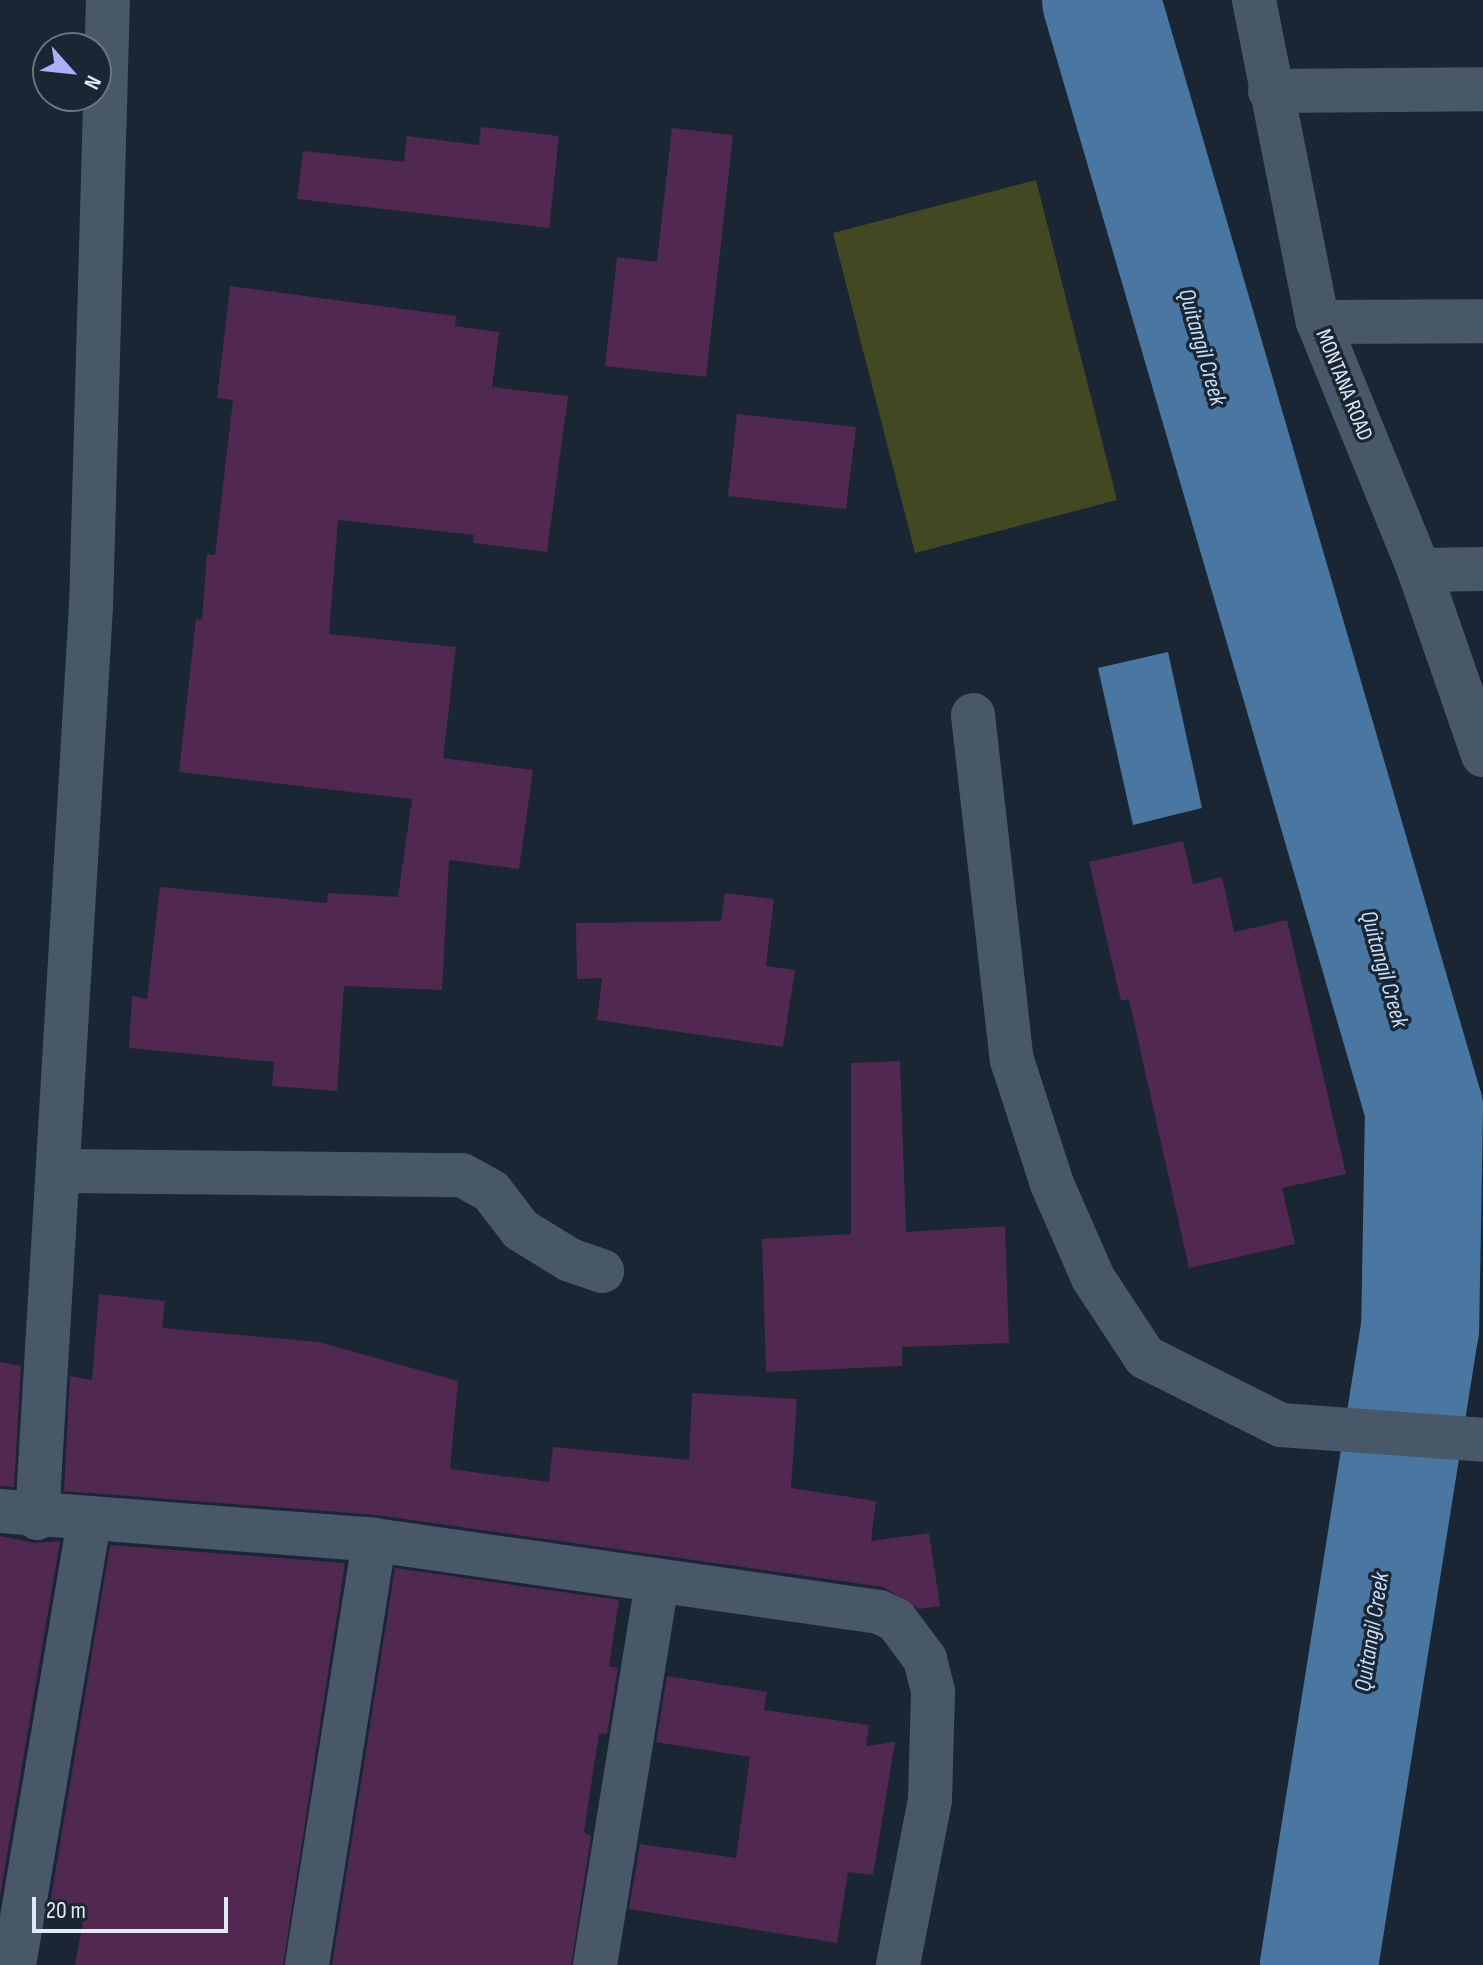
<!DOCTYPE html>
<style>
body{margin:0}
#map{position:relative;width:1483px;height:1965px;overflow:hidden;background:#1a2634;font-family:"Sofia Sans Condensed",sans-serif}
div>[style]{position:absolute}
.green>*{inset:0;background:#424922}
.water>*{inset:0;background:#4a76a2}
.river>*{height:118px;margin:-59px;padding:0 59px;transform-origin:59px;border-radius:59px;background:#4a76a2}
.building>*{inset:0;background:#51284f}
.street>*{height:44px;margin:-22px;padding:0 22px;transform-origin:22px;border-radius:22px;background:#495868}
span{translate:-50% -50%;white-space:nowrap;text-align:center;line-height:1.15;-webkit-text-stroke:7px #1a2634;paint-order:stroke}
.street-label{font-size:22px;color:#e1e9f3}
.water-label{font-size:24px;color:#c4ddf8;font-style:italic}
.north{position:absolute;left:32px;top:32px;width:80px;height:80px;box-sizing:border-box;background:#1a2634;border:2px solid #6a7480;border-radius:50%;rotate:117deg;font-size:22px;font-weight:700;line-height:32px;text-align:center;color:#e1e9f3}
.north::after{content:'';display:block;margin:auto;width:28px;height:36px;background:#adaffb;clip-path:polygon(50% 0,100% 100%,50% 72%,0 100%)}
.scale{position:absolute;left:32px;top:1897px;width:196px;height:36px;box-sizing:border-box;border:4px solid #e1e9f3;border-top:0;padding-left:10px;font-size:24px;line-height:28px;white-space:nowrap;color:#e1e9f3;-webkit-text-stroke:6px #1a2634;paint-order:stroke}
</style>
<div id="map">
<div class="green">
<i style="clip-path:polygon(1036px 180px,1117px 500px,915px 553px,833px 233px)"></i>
</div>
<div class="water">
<i style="clip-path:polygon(1168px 652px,1202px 808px,1133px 825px,1098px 668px)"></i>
</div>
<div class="river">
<i style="left:1101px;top:0;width:1154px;rotate:73.75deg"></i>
<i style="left:1424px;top:1108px;width:220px;rotate:91deg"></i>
<i style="left:1420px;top:1328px;width:645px;rotate:99.01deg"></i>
</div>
<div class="building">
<i style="clip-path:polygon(481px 127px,559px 136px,549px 228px,297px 199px,303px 151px,404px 162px,407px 136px,479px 145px)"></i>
<i style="clip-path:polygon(672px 128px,733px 135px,706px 377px,605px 366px,617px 257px,657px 262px)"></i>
<i style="clip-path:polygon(230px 286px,456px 316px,455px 326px,499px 332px,492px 387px,568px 396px,547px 552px,473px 543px,474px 535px,338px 520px,329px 634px,456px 647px,443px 758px,533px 770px,519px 869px,449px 860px,442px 990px,344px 986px,337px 1091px,272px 1086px,274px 1062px,129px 1048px,132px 996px,147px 999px,160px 887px,327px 903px,328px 893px,398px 897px,412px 799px,179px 772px,196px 619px,202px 620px,207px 554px,215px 555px,233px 400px,217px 398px)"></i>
<i style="clip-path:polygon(737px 414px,856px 427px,846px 509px,728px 496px)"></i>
<i style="clip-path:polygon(1183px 841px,1193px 884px,1222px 877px,1234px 932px,1287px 920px,1346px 1174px,1282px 1188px,1295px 1244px,1189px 1268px,1129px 999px,1121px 1001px,1089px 862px)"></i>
<i style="clip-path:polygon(725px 893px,774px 899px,766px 966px,795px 970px,783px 1047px,597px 1020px,602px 978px,577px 979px,576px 923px,721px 921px)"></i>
<i style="clip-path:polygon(900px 1061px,906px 1232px,1005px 1226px,1009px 1343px,902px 1347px,902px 1366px,766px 1372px,762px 1239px,851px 1234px,851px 1063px)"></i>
<i style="clip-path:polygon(99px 1294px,165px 1301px,162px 1328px,319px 1342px,458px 1381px,450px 1469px,549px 1482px,553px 1447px,689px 1460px,692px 1393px,797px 1399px,791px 1488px,876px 1501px,871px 1541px,929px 1533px,940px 1606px,919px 1609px,883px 1587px,377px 1515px,64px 1491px,70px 1376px,92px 1380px)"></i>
<i style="clip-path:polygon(0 1362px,21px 1366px,14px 1487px,0 1486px)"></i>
<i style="clip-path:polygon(0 1536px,35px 1543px,60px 1541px,0 1896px)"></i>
<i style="clip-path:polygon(110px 1545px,345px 1563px,283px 1965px,75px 1965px,85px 1911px,50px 1904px)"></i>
<i style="clip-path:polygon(395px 1568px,619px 1600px,609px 1666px,618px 1668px,607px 1734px,599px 1733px,584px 1832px,591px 1836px,571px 1965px,332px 1965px)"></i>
<i style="clip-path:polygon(667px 1676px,767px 1692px,764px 1710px,869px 1725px,866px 1746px,895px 1742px,873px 1875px,848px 1872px,837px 1943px,629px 1909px,640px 1844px,736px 1858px,750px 1757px,656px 1742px)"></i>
</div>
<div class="street">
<i style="left:1254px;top:0;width:328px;rotate:78.8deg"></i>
<i style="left:1318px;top:322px;width:268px;rotate:67.8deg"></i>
<i style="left:1419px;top:570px;width:196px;rotate:70.9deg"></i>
<i style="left:1270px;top:91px;width:213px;rotate:-0.5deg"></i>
<i style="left:1318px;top:322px;width:165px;rotate:-0.3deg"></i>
<i style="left:1419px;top:570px;width:64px;rotate:-0.9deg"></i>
<i style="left:973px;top:715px;width:347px;rotate:83.6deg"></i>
<i style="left:1012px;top:1060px;width:130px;rotate:72.1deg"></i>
<i style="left:1052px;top:1184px;width:103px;rotate:66.4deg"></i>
<i style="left:1093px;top:1278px;width:95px;rotate:56.6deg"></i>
<i style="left:1145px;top:1357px;width:152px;rotate:26.6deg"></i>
<i style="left:1281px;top:1425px;width:203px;rotate:4.2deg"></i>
<i style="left:61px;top:1171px;width:401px;rotate:0.6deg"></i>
<i style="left:462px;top:1175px;width:33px;rotate:29deg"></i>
<i style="left:491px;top:1191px;width:49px;rotate:52.4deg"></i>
<i style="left:521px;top:1230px;width:57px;rotate:31.5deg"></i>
<i style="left:570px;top:1260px;width:34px;rotate:19deg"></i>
<i style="left:0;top:1511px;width:375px;rotate:4.4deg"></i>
<i style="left:374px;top:1540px;width:510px;rotate:8.11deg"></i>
<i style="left:879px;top:1612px;width:19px;rotate:25deg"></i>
<i style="left:896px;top:1620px;width:49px;rotate:53.4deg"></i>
<i style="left:925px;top:1659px;width:34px;rotate:76deg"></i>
<i style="left:933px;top:1692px;width:108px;rotate:91.6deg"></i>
<i style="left:930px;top:1800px;width:168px;rotate:101deg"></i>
<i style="left:37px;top:1518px;width:913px;rotate:-86.61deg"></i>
<i style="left:91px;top:607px;width:607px;rotate:-88.4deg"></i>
<i style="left:14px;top:1965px;width:451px;rotate:-80.4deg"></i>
<i style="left:307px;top:1965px;width:430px;rotate:-81deg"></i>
<i style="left:595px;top:1965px;width:387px;rotate:-80.8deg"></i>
</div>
<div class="street-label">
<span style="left:1344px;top:385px;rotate:68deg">MONTANA ROAD</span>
</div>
<div class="water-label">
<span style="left:1202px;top:347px;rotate:74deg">Quitangil Creek</span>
<span style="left:1384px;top:969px;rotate:74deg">Quitangil Creek</span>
<span style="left:1372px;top:1632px;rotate:-81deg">Quitangil Creek</span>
</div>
<div class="north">N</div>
<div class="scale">20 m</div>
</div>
